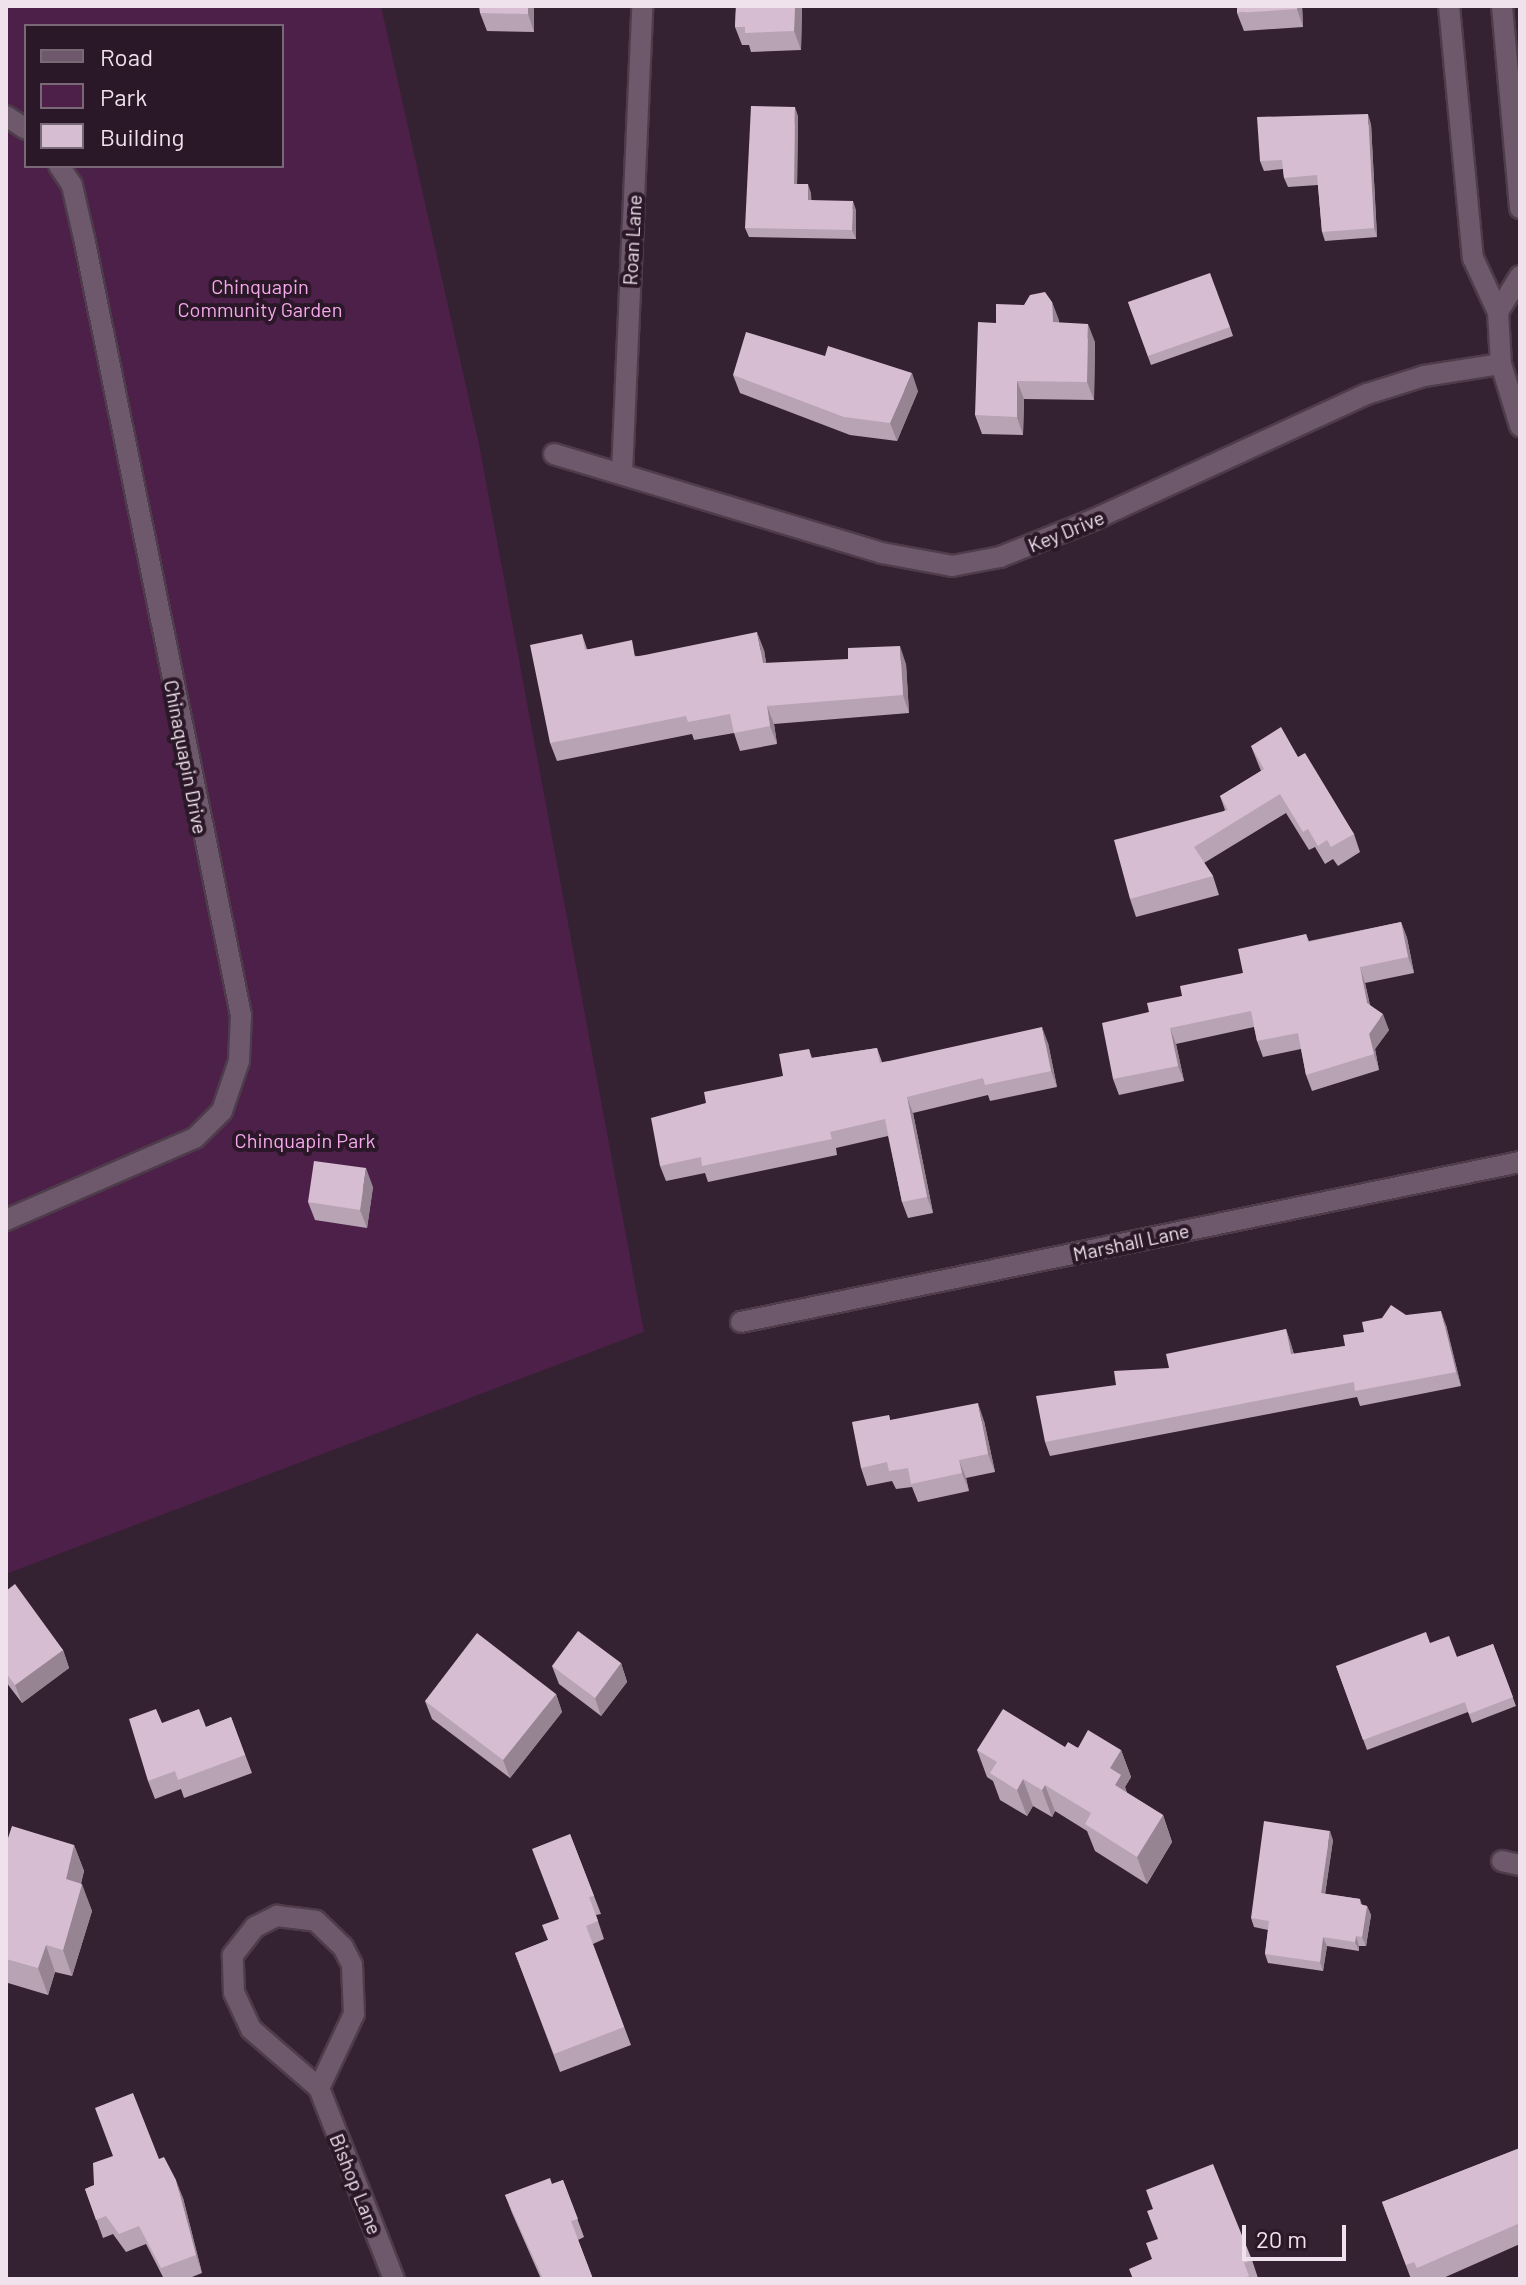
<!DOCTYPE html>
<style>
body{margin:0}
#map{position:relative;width:1526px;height:2285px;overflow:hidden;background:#342131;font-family:Barlow,sans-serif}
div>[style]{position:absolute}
.green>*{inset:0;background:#4c2048}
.roads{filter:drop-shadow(2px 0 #4e3c4b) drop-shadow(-2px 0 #4e3c4b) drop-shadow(0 2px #4e3c4b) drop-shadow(0 -2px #4e3c4b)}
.minor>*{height:20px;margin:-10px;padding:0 10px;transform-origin:10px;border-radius:10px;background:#6e586b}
.wall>*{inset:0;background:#b8a3b5}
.shaded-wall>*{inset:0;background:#968493}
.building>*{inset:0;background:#d6bdd2}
span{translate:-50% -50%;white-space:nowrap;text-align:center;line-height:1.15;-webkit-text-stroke:8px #2a1727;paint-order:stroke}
.street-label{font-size:20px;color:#efe2ed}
.park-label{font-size:20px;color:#f5a8eb}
.frame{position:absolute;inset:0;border:8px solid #efe2ed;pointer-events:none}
.legend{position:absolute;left:24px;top:24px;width:260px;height:144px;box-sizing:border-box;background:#2a1727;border:2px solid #796876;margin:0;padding:10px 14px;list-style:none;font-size:24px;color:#efe2ed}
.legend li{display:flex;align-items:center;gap:16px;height:40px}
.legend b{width:40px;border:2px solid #796876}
.scale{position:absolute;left:1242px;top:2225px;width:104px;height:36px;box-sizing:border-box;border:4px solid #efe2ed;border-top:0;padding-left:10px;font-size:24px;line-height:28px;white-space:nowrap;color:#efe2ed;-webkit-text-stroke:6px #2a1727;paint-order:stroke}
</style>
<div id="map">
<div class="green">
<i style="clip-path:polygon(evenodd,6px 6px,381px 6px,479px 444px,644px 1332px,6px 1574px,6px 6px,26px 26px,282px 26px,282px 166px,26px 166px,26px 26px)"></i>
</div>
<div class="roads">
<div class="minor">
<i style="left:1449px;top:6px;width:253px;rotate:84.6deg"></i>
<i style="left:1473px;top:258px;width:60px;rotate:65.2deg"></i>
<i style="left:1498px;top:312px;width:52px;rotate:86.7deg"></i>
<i style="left:1501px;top:364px;width:65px;rotate:73deg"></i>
<i style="left:1502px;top:6px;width:203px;rotate:84.9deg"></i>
<i style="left:6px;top:116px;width:24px;rotate:33deg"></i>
<i style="left:1498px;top:312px;width:42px;rotate:-58.6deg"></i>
<i style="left:554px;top:454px;width:343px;rotate:16.8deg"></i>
<i style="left:882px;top:553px;width:71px;rotate:10.5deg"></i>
<i style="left:952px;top:566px;width:49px;rotate:-10.6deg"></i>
<i style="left:1000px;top:557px;width:102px;rotate:-21.8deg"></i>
<i style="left:1095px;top:519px;width:299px;rotate:-24.7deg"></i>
<i style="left:1367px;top:394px;width:60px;rotate:-17.5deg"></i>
<i style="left:1424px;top:376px;width:78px;rotate:-8.9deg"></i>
<i style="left:622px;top:473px;width:467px;rotate:-87.5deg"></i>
<i style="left:6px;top:1220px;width:206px;rotate:-23.5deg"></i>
<i style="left:195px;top:1138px;width:38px;rotate:-45deg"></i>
<i style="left:222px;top:1111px;width:53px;rotate:-71.2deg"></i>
<i style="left:239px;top:1061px;width:46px;rotate:-87.5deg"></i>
<i style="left:241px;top:1015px;width:793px;rotate:-101.42deg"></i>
<i style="left:84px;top:238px;width:54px;rotate:-102.8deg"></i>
<i style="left:72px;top:185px;width:23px;rotate:-124deg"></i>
<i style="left:741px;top:1322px;width:795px;rotate:-11.61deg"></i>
<i style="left:1502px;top:1861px;width:18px;rotate:13deg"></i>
<i style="left:277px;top:1916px;width:39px;rotate:7deg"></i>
<i style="left:316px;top:1921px;width:37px;rotate:44deg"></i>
<i style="left:343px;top:1947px;width:20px;rotate:63deg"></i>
<i style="left:352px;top:1965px;width:49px;rotate:87.7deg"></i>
<i style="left:354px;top:2014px;width:82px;rotate:115.3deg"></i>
<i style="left:319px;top:2088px;width:90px;rotate:-139.1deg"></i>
<i style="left:251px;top:2029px;width:40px;rotate:-115deg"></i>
<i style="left:234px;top:1993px;width:38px;rotate:-92deg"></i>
<i style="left:233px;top:1955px;width:36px;rotate:-52deg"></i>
<i style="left:255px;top:1927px;width:25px;rotate:-27deg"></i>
<i style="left:319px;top:2088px;width:205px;rotate:68.6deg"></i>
</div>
</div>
<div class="wall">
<i style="clip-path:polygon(534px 6px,534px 32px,487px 31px,480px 13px)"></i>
<i style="clip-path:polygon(736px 6px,802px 6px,801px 50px,751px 52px,749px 45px,742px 45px,735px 27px)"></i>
<i style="clip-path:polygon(1302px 6px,1303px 27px,1244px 31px,1237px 13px)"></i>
<i style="clip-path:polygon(798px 116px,797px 184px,811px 193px,811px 200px,856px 210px,856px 239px,749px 237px,745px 228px)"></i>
<i style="clip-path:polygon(1371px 124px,1377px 237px,1325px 241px,1322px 232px,1318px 185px,1288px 187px,1284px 178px,1283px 169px,1264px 171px,1260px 161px)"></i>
<i style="clip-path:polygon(1052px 302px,1059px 323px,1095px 342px,1094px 400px,1024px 399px,1023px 435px,982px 434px,975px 415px,996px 323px,1024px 305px)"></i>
<i style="clip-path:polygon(1128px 302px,1230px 327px,1233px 336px,1151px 365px)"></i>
<i style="clip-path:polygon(733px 375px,918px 391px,897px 441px,850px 435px,740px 393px)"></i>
<i style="clip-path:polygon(582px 634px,587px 649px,637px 656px,764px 650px,766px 663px,906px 664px,909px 713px,774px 724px,777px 744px,740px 751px,734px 733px,694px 740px,692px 734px,557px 761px,550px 743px)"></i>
<i style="clip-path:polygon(1251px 746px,1298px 757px,1354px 834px,1360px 852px,1338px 866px,1333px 859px,1325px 864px,1315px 847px,1309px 850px,1286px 813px,1204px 863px,1213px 876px,1219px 895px,1136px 917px,1130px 899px,1225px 810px,1220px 796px,1261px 771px)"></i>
<i style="clip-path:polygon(1401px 922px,1407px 938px,1414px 973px,1365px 983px,1370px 1005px,1389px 1030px,1375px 1049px,1379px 1070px,1312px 1091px,1306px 1075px,1301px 1049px,1263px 1057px,1257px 1041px,1254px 1027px,1176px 1044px,1184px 1081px,1119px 1095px,1113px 1079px,1149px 1012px,1182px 996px,1243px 973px,1306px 934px,1309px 941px)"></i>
<i style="clip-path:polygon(1048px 1043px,1057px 1087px,990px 1101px,988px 1095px,913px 1113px,933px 1213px,908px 1218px,902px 1202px,888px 1136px,836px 1148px,837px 1155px,708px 1182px,705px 1173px,666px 1181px,660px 1166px,706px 1103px,783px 1076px,809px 1049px,812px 1058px,877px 1048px,882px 1062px)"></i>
<i style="clip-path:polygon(373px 1187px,367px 1228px,315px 1220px,308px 1202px)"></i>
<i style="clip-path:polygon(1406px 1315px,1446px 1325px,1461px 1386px,1360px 1406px,1357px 1397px,1050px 1456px,1045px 1442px,1169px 1368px,1286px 1329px,1294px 1354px,1345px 1346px,1364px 1332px)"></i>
<i style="clip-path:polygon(889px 1415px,890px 1420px,984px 1421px,995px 1472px,966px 1478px,969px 1491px,918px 1502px,912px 1487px,896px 1489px,892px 1481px,867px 1486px,861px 1468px)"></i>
<i style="clip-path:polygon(6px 1591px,63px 1650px,69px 1668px,22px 1703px,6px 1682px)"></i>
<i style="clip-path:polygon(1430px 1643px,1457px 1657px,1493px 1644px,1516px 1706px,1472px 1723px,1468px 1712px,1367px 1750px,1336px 1666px)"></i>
<i style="clip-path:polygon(621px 1663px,627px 1682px,601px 1716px,559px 1684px,552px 1666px)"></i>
<i style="clip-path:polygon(556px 1694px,562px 1712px,510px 1778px,432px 1719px,425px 1701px)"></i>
<i style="clip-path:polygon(231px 1717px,252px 1773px,184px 1798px,181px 1789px,155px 1799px,148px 1781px,162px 1723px,206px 1727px)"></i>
<i style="clip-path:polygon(1065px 1747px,1121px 1750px,1131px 1777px,1125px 1787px,1127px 1793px,1163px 1815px,1172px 1842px,1147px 1884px,1095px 1851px,1087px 1831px,1055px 1811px,1052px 1817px,1033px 1806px,1027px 1816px,1000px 1800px,993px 1781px,987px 1777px,977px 1750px)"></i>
<i style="clip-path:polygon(570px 1834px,601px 1914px,596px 1915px,604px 1939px,593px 1944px,631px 2045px,560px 2072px,515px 1953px,548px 1940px,559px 1919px)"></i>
<i style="clip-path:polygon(1333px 1840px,1325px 1894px,1360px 1899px,1362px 1905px,1367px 1906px,1371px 1915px,1366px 1946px,1359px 1946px,1359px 1951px,1327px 1946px,1323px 1971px,1268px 1963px,1265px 1954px,1268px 1930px,1254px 1927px,1251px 1918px)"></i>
<i style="clip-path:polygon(6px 1844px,74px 1845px,84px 1871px,81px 1884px,92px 1911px,72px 1976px,55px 1972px,48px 1995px,8px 1983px,6px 1991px)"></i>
<i style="clip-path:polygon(1520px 2148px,1520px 2244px,1441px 2279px,1411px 2279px,1382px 2202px)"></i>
<i style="clip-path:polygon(159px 2159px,183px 2198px,202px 2273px,187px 2279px,164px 2279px,146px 2244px,126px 2252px,113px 2234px,103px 2238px,85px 2189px)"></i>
<i style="clip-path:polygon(563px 2180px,584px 2237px,578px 2240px,593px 2279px,541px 2279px,512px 2213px,505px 2195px,552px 2184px)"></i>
<i style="clip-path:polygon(1152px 2259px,1252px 2260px,1258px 2278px,1255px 2279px,1133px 2279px)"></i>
</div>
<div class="shaded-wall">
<i style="clip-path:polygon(528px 6px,534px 6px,534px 32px,528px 14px)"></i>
<i style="clip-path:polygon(795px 6px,802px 6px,801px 50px,794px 31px)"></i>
<i style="clip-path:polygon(1297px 6px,1302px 6px,1303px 27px,1297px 9px)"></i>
<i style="clip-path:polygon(795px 107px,798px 116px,797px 193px,794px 184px)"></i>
<i style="clip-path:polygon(1368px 114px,1371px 124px,1377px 237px,1374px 228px)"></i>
<i style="clip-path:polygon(808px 184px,811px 193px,812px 209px,808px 200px)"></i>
<i style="clip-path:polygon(853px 201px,856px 210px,856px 239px,852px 230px)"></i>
<i style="clip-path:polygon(1052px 302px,1059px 320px,1060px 341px,1053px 322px)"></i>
<i style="clip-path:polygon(1088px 324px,1095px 342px,1094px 400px,1087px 382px)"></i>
<i style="clip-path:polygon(912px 373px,918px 391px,897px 441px,890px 423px)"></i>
<i style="clip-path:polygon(1017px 381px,1024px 399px,1023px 435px,1017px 417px)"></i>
<i style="clip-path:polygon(757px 632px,764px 650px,769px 681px,763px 663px)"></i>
<i style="clip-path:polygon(900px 646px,906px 664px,909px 713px,903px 695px)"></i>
<i style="clip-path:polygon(767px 706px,774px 724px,777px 744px,770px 726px)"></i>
<i style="clip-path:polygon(1401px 922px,1407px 938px,1414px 973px,1408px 957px)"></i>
<i style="clip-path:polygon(1360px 967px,1365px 983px,1373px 1019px,1367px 1003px)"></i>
<i style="clip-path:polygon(1383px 1014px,1389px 1030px,1375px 1049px,1379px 1070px,1374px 1054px,1369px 1034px)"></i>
<i style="clip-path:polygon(1042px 1027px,1048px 1043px,1057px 1087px,1051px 1071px)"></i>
<i style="clip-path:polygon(1170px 1028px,1176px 1044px,1184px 1081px,1178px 1066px)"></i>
<i style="clip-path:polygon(907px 1097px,913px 1113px,933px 1213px,927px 1197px)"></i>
<i style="clip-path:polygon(366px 1168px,373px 1187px,367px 1228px,360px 1210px)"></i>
<i style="clip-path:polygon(1441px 1311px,1446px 1325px,1461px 1386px,1456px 1372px)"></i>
<i style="clip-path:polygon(1286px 1329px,1291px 1344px,1297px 1369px,1291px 1354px)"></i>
<i style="clip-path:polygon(978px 1403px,984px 1421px,995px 1472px,988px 1454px)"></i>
<i style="clip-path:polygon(959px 1460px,966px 1478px,969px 1491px,962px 1473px)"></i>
<i style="clip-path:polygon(63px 1650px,69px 1668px,22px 1703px,15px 1685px)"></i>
<i style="clip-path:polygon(621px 1663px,627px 1682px,601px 1716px,595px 1698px)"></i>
<i style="clip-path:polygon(556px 1694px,562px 1712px,510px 1778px,503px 1760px)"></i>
<i style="clip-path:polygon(1121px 1750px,1131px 1777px,1125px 1787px,1130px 1802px,1115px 1785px,1110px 1768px)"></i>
<i style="clip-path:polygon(1023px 1779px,1033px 1806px,1027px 1816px,1017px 1790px)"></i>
<i style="clip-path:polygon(1045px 1785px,1055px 1811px,1052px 1817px,1042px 1790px)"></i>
<i style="clip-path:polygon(1163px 1815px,1172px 1842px,1147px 1884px,1137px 1857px)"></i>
<i style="clip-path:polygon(1330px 1831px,1333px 1840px,1324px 1902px,1321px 1893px)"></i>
<i style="clip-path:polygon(74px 1845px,84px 1871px,75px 1906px,66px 1879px)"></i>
<i style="clip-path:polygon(82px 1884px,92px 1911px,72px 1976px,63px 1950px)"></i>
<i style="clip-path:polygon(1367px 1906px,1371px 1915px,1366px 1946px,1362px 1937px)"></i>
<i style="clip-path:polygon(1356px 1936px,1359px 1946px,1359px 1951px,1355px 1942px)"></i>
<i style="clip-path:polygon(1323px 1937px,1327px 1946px,1323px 1971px,1320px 1962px)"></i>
<i style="clip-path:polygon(46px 1945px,55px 1972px,48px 1995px,38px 1968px)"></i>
<i style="clip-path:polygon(176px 2180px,183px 2198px,202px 2273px,196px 2255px)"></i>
</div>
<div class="building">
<i style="clip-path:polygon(479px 6px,528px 6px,528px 14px,480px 13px)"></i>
<i style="clip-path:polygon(736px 6px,795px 6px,794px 31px,745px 33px,745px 27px,735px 27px)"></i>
<i style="clip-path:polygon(1237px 6px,1297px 6px,1297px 9px,1237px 13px)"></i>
<i style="clip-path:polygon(751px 106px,795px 107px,794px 184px,808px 184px,808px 200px,853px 201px,852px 230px,745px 228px)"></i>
<i style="clip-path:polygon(1368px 114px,1374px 228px,1322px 232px,1317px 175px,1284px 178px,1282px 160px,1260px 161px,1257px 117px)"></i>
<i style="clip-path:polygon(1210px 273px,1230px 327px,1148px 356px,1128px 302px)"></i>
<i style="clip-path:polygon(1045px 292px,1052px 302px,1053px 322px,1088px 324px,1087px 382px,1017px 381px,1017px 417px,975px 415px,978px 322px,996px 323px,996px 304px,1024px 305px,1030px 295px)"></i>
<i style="clip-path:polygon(746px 332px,825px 356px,828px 346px,912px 373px,890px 423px,844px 417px,733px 375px)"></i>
<i style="clip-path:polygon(757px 632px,763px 663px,848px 659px,848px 648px,900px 646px,903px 695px,767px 706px,770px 726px,734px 733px,730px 714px,688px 722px,686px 716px,550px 743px,530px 645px,582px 634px,585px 650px,632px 640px,635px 657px)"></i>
<i style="clip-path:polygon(1281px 727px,1298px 757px,1305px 753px,1354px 834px,1331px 847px,1327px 840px,1318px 846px,1308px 829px,1303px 832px,1280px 794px,1194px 847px,1213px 876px,1130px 899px,1114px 840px,1228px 810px,1220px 796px,1264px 769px,1251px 746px)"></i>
<i style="clip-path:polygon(1401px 922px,1408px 957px,1360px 967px,1367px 1003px,1383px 1014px,1369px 1034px,1374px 1054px,1306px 1075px,1298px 1033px,1257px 1041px,1251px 1011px,1170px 1028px,1178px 1066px,1113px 1079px,1102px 1023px,1149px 1012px,1147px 1003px,1182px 996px,1180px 986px,1243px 973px,1238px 949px,1306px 934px,1308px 942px)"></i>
<i style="clip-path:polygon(1042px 1027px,1051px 1071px,985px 1085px,983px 1078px,907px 1097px,927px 1197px,902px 1202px,885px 1119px,830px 1132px,832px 1139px,702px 1166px,701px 1157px,660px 1166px,651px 1118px,706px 1103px,704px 1092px,783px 1076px,779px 1054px,809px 1049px,811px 1058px,877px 1048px,880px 1063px)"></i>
<i style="clip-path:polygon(314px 1161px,366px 1168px,360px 1210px,308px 1202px)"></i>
<i style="clip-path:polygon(1391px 1305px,1406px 1315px,1441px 1311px,1456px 1372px,1355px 1391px,1354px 1382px,1045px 1442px,1036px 1396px,1116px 1385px,1114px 1371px,1169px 1368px,1166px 1354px,1286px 1329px,1291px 1354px,1345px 1346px,1343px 1335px,1364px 1332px,1362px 1322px,1382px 1318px)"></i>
<i style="clip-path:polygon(978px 1403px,988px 1454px,959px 1460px,962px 1473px,911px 1484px,908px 1468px,889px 1471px,887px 1462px,861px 1468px,852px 1422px,889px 1415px,890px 1420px)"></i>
<i style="clip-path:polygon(15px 1584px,63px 1650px,15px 1685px,6px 1673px,6px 1591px)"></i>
<i style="clip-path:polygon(578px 1631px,621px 1663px,595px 1698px,552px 1666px)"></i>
<i style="clip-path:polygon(1426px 1632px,1430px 1643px,1449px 1636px,1457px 1657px,1493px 1644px,1513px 1697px,1469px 1714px,1465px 1702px,1363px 1740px,1336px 1666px)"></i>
<i style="clip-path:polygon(477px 1633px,556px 1694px,503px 1760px,425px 1701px)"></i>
<i style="clip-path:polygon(156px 1709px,162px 1723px,199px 1709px,206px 1727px,231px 1717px,245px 1755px,178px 1780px,175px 1771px,148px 1781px,129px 1719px)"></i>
<i style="clip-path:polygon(1003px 1709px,1065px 1747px,1068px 1742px,1078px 1748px,1088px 1730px,1121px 1750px,1110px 1768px,1121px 1775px,1115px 1785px,1163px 1815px,1137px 1857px,1085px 1824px,1091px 1813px,1045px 1785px,1042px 1790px,1023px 1779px,1017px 1790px,990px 1773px,997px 1762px,977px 1750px)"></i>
<i style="clip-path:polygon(1264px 1821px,1330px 1831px,1321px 1893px,1360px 1899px,1360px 1904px,1367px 1906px,1362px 1937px,1356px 1936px,1355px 1942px,1323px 1937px,1320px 1962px,1265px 1954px,1269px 1921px,1251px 1918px)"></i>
<i style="clip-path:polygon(12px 1826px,74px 1845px,66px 1879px,82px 1884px,63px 1950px,46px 1945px,38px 1968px,6px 1959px,6px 1844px)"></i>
<i style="clip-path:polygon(570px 1834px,594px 1896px,589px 1897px,598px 1921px,586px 1926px,624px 2027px,554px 2054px,515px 1953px,548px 1940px,542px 1925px,559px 1919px,532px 1849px)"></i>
<i style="clip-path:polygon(133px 2093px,159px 2159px,164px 2157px,176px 2180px,196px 2255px,161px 2268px,139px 2226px,119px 2234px,106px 2216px,96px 2220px,85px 2189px,94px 2185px,93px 2163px,113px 2156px,95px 2108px)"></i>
<i style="clip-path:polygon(1520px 2148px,1520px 2223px,1417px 2268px,1414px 2262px,1406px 2265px,1382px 2202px)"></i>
<i style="clip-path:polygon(1213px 2164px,1252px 2260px,1244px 2263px,1249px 2276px,1240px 2279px,1133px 2279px,1129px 2269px,1152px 2259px,1146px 2243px,1158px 2239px,1147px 2211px,1153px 2209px,1146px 2190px)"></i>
<i style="clip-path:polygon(550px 2178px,552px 2184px,563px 2180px,578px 2219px,571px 2221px,593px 2279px,543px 2279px,505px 2195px)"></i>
</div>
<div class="street-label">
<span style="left:632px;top:240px;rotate:-87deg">Roan Lane</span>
<span style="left:1066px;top:531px;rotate:-22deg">Key Drive</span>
<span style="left:186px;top:757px;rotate:79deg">Chinaquapin Drive</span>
<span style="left:1131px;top:1242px;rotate:-12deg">Marshall Lane</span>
<span style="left:356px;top:2184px;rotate:68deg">Bishop Lane</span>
</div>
<div class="park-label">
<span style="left:260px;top:298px">Chinquapin<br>Community Garden</span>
<span style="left:305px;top:1140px">Chinquapin Park</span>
</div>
<div class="frame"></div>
<ul class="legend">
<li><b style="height:10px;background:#6e586b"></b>Road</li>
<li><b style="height:22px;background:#4c2048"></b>Park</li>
<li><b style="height:22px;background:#d6bdd2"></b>Building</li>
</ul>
<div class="scale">20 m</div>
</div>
